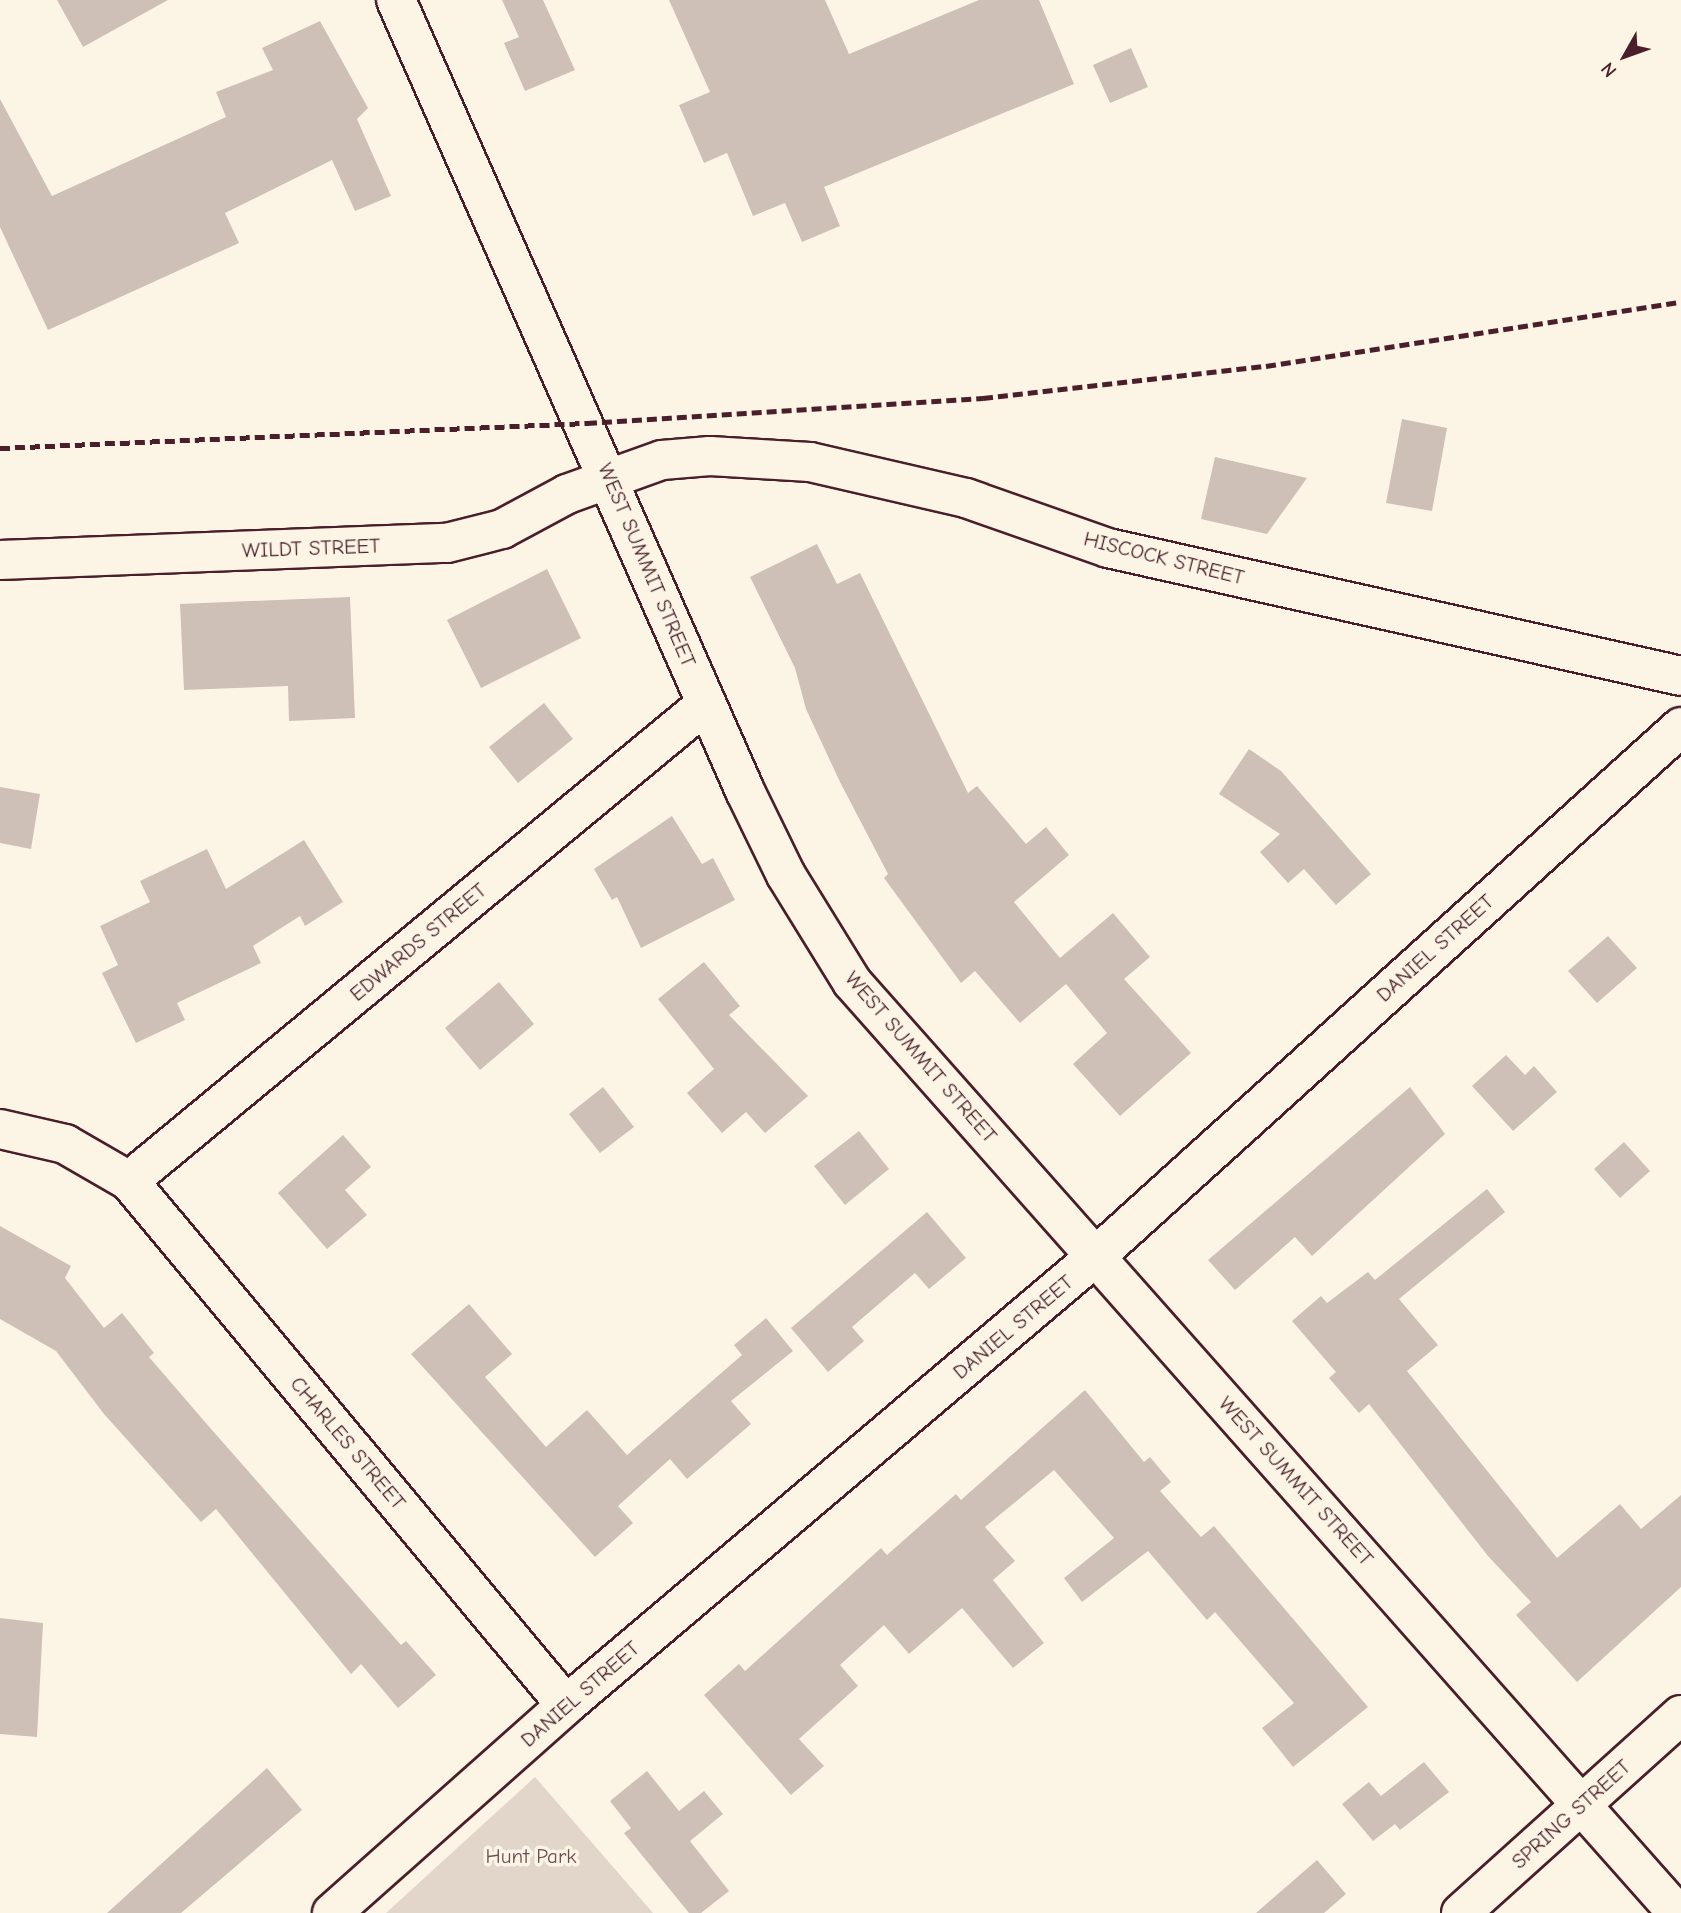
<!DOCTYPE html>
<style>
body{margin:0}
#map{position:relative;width:1681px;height:1913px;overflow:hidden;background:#fcf5e5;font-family:"Comic Neue",sans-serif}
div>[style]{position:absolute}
.green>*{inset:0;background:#e2d5ca}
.building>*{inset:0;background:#cfc0b7}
.roads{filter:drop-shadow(2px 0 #4a1f2b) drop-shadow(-2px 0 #4a1f2b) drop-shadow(0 2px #4a1f2b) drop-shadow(0 -2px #4a1f2b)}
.minor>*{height:38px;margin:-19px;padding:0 19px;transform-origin:19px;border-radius:19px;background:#fcf5e5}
.rail>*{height:5px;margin-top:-2.5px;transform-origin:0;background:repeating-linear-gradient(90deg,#4a1f2b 0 10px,transparent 0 15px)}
span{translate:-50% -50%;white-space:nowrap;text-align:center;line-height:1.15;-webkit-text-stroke:7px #fcf5e5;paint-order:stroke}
.street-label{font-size:21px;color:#4a1f2b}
.park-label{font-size:21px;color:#704c53}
.north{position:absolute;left:1590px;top:21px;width:70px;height:70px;-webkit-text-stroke:5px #fcf5e5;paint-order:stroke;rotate:230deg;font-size:19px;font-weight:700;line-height:28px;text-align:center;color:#4a1f2b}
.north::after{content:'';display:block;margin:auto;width:24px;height:32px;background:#4a1f2b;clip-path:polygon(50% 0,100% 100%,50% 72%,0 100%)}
</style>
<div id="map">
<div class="green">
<i style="clip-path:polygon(535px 1777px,653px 1913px,386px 1913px)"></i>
</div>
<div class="building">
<i style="clip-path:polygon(57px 0,168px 0,83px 47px)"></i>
<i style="clip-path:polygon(502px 0,543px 0,575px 70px,525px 91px,504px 43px,519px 37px)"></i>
<i style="clip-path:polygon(669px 0,825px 0,849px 54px,979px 0,1039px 0,1074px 84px,824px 187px,840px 226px,802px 242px,785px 203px,753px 216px,727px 153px,704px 163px,679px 105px,710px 92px)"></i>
<i style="clip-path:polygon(320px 21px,368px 108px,357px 119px,391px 196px,355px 211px,332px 160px,225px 213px,239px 243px,48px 330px,0 227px,0 99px,52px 196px,226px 117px,216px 92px,273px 70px,262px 48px)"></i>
<i style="clip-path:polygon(1131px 48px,1148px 87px,1110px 103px,1093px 65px)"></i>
<i style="clip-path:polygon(1402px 419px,1447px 428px,1432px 511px,1386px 503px)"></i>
<i style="clip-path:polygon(1215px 457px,1307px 478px,1267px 534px,1201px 519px)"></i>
<i style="clip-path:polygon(817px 544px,837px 584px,860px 573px,968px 793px,977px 786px,1026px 844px,1046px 827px,1069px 855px,1014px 902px,1060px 958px,1113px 913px,1150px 957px,1124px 979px,1191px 1053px,1120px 1116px,1073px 1064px,1107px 1033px,1066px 984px,1020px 1023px,975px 971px,961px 983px,884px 878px,888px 874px,840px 782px,806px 709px,795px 668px,750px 577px)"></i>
<i style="clip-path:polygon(547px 569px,581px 638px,481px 688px,447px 620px)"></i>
<i style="clip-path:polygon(350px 597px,355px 718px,289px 721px,288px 686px,184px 690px,180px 604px)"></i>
<i style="clip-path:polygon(544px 703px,573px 739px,518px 783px,489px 747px)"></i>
<i style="clip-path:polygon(1249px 749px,1281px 771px,1371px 874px,1336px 905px,1304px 869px,1288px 883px,1260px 852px,1280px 834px,1219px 794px)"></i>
<i style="clip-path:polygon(0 787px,40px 794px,31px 849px,0 843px)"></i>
<i style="clip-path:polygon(672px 816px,702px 864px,713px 858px,735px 900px,641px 948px,617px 897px,612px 900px,594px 869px)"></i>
<i style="clip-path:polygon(304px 840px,343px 902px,305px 926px,300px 916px,253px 946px,261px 963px,177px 1003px,185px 1020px,136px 1043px,102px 973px,118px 965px,100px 926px,150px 902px,140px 881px,207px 849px,226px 889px)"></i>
<i style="clip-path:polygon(1608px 936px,1637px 968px,1597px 1003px,1568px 971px)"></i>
<i style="clip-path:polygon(704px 962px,740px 1006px,729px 1015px,808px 1096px,765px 1133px,746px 1112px,722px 1133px,687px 1093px,714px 1069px,658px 999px)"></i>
<i style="clip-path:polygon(499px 982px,534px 1024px,480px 1070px,445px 1028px)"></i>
<i style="clip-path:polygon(1506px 1055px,1525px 1075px,1534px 1066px,1557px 1092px,1513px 1131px,1472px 1086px)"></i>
<i style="clip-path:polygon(603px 1087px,634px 1127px,600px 1153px,569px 1114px)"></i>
<i style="clip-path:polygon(1410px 1087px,1445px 1134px,1312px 1256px,1295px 1237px,1235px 1290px,1208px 1260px)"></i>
<i style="clip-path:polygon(859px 1131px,889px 1169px,845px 1205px,814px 1166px)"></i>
<i style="clip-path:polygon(343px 1135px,371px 1167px,345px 1190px,367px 1215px,327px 1249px,278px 1193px)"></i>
<i style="clip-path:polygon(1624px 1142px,1650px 1171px,1620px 1198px,1594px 1169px)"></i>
<i style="clip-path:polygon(1487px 1189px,1505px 1212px,1399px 1299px,1438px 1345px,1407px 1371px,1557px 1558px,1620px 1504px,1641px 1529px,1681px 1495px,1681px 1587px,1577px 1682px,1516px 1615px,1531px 1602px,1488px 1556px,1369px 1404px,1359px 1413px,1329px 1378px,1336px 1372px,1292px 1321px,1321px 1296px,1327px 1303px,1368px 1272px,1375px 1280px)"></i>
<i style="clip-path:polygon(927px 1212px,966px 1258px,929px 1289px,915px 1273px,852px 1327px,864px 1341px,828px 1372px,791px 1328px)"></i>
<i style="clip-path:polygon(0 1226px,71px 1266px,65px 1278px,104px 1328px,122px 1313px,154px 1353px,149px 1357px,205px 1422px,401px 1645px,406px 1641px,436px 1675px,398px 1708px,361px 1664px,351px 1674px,216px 1509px,201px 1522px,104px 1414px,56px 1351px,0 1319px)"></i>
<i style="clip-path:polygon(469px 1304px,512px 1354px,485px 1377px,546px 1447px,587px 1410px,627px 1455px,742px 1355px,734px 1345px,766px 1318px,793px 1351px,731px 1401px,751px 1424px,687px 1479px,670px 1459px,618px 1506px,633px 1523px,595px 1557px,411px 1354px)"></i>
<i style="clip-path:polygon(1085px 1390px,1144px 1462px,1150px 1457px,1171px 1482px,1160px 1491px,1201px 1537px,1214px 1526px,1368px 1707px,1293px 1767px,1262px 1728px,1294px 1703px,1215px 1612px,1207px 1620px,1148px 1551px,1082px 1602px,1064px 1578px,1114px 1538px,1054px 1470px,985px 1527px,1015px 1561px,993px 1580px,1044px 1643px,1013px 1668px,962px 1608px,909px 1654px,884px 1625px,840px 1665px,858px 1686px,799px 1739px,824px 1766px,791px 1795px,704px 1695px,739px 1664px,745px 1671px,881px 1548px,887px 1555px,956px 1494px,961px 1500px)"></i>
<i style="clip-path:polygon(0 1618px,43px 1623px,37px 1737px,0 1734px)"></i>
<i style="clip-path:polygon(1424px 1762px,1449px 1792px,1400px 1830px,1395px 1824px,1373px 1841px,1342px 1804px,1369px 1782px,1381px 1796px)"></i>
<i style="clip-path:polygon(267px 1768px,302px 1810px,181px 1913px,107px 1913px)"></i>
<i style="clip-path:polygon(647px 1771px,679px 1811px,704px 1791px,723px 1814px,690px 1841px,729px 1891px,701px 1913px,689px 1913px,654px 1870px,624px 1833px,631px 1828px,610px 1801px)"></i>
<i style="clip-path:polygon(1317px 1860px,1346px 1894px,1324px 1913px,1256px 1913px)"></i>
</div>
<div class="roads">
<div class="minor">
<i style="left:396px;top:0;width:865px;rotate:66.19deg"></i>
<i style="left:745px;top:791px;width:93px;rotate:64deg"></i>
<i style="left:786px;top:875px;width:126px;rotate:58.3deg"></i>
<i style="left:852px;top:982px;width:1244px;rotate:48.45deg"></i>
<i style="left:0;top:560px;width:447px;rotate:-2.2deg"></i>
<i style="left:447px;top:543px;width:57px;rotate:-14.3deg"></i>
<i style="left:502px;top:529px;width:74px;rotate:-28.3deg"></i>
<i style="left:567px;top:494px;width:101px;rotate:-19.7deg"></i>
<i style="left:662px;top:460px;width:48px;rotate:-4.8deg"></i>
<i style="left:710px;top:456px;width:100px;rotate:3.4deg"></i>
<i style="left:810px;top:462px;width:160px;rotate:13deg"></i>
<i style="left:966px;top:498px;width:151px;rotate:19.4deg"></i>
<i style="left:1108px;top:548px;width:587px;rotate:12.59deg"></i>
<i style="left:0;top:1129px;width:67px;rotate:13deg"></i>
<i style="left:65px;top:1144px;width:74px;rotate:30deg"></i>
<i style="left:129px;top:1181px;width:682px;rotate:50.17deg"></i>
<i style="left:129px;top:1181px;width:749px;rotate:-39.58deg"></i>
<i style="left:332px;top:1913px;width:313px;rotate:-41.6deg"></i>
<i style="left:566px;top:1705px;width:693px;rotate:-40.26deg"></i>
<i style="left:1095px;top:1257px;width:790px;rotate:-42.13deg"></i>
<i style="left:1461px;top:1913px;width:296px;rotate:-42deg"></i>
</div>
</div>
<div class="rail">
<i style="left:0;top:448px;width:588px;rotate:-2.44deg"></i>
<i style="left:587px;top:423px;width:397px;rotate:-3.6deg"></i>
<i style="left:983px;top:398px;width:285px;rotate:-6.5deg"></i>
<i style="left:1266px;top:366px;width:420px;rotate:-8.8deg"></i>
</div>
<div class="street-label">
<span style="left:311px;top:548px;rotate:-2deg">WILDT STREET</span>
<span style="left:1164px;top:558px;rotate:14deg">HISCOCK STREET</span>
<span style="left:647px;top:565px;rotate:67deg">WEST SUMMIT STREET</span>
<span style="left:418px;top:942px;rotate:-40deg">EDWARDS STREET</span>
<span style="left:1435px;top:948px;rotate:-42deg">DANIEL STREET</span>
<span style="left:921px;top:1057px;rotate:49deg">WEST SUMMIT STREET</span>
<span style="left:1013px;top:1327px;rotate:-40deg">DANIEL STREET</span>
<span style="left:348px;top:1443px;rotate:50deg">CHARLES STREET</span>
<span style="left:1296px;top:1481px;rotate:48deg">WEST SUMMIT STREET</span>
<span style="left:580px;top:1694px;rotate:-41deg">DANIEL STREET</span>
<span style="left:1571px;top:1814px;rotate:-42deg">SPRING STREET</span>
</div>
<div class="park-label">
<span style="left:531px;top:1856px">Hunt Park</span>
</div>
<div class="north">N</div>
</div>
